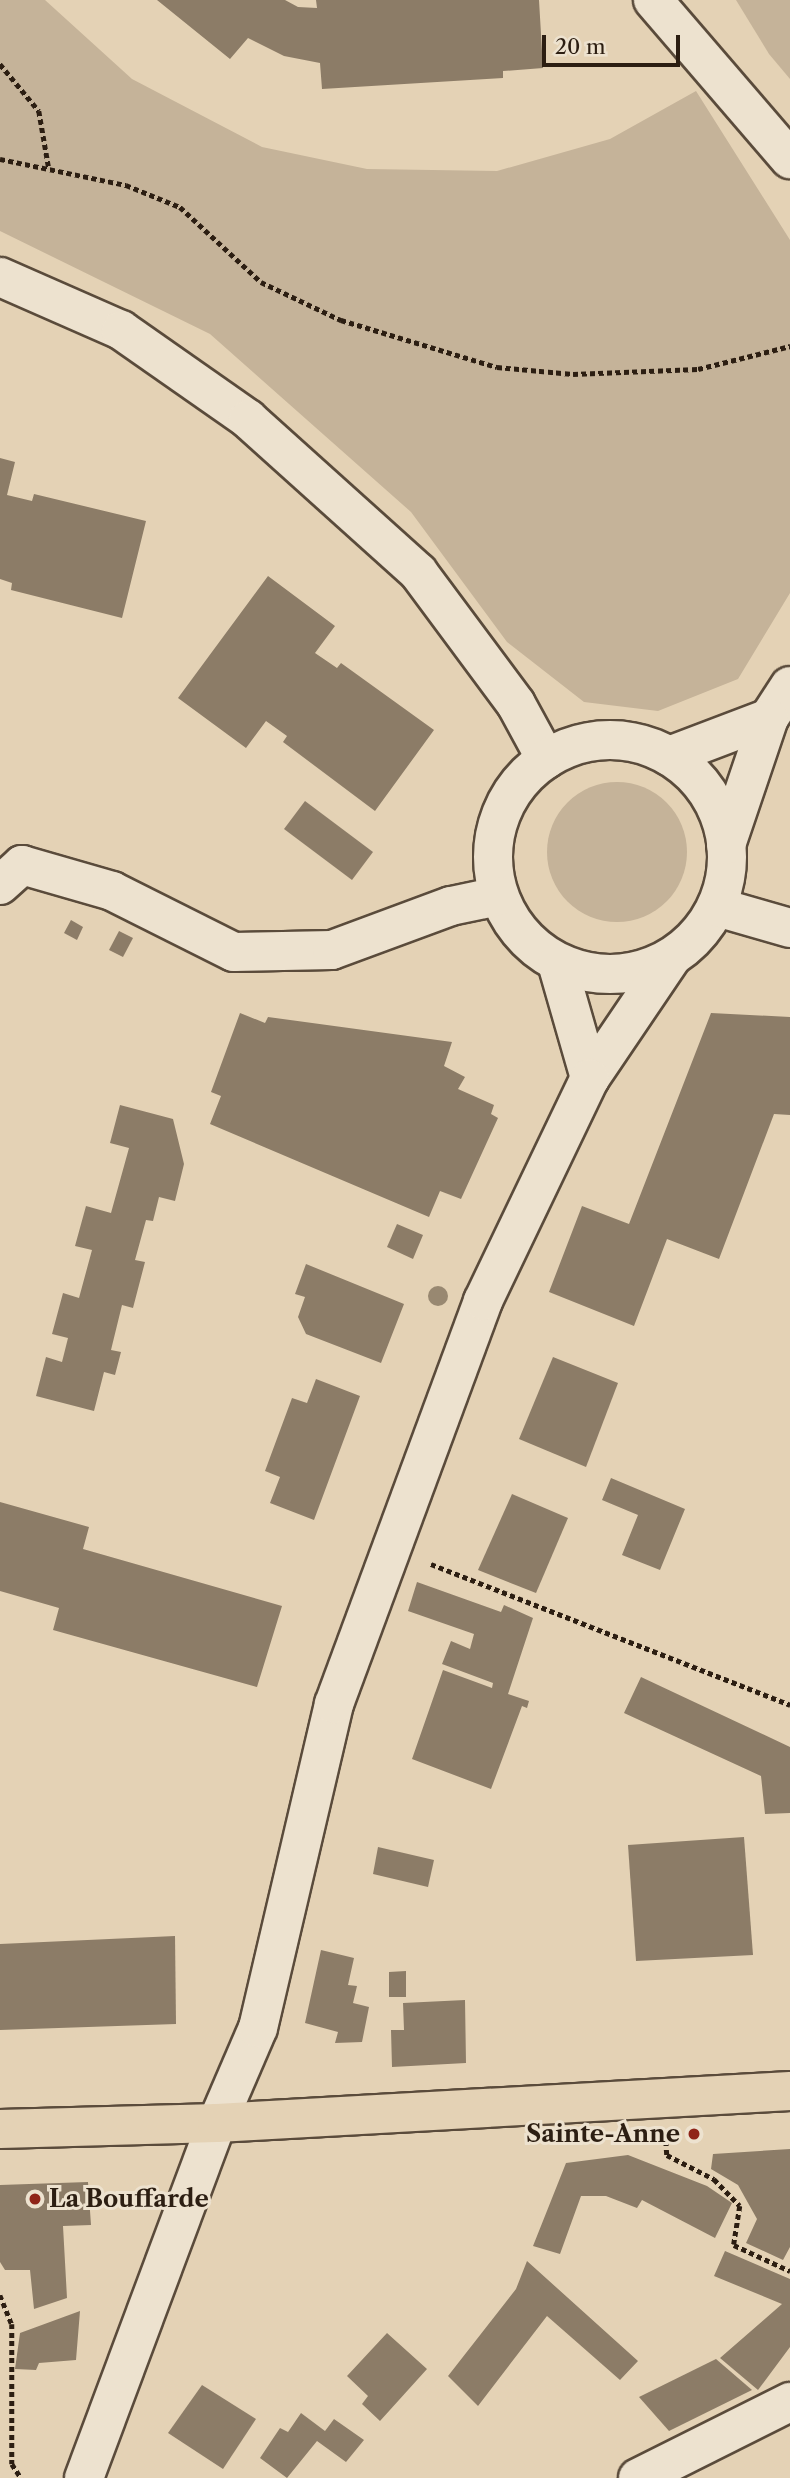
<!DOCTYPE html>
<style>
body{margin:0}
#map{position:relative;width:790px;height:2478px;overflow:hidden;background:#e4d2b5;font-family:"Libre Caslon Text",serif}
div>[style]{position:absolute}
.green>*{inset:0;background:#c5b399}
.round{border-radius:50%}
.building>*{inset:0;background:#8c7c67}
.path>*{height:4.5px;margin-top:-2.25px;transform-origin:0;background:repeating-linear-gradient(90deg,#2c1e12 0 5px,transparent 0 8.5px)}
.roads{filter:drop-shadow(2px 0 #5a4b3b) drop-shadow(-2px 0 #5a4b3b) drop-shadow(0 2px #5a4b3b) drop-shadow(0 -2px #5a4b3b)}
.minor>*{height:38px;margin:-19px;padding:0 19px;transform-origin:19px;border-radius:19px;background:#ede2cf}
.minor>.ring{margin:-19px;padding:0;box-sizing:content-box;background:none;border:38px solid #ede2cf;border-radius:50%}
.tertiary>*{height:38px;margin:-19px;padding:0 19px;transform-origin:19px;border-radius:19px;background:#ede2cf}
.primary>*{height:38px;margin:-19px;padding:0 19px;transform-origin:19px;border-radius:19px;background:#e4d2b5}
.trees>*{width:20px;height:20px;margin:-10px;border-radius:50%;background:#988871}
.dots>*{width:19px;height:19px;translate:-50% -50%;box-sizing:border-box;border:4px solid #ede2cf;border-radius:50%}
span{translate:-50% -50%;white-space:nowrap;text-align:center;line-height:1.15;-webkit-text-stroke:6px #ede2cf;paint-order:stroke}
.poi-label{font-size:24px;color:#2c1e12;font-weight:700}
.right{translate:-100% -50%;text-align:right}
.left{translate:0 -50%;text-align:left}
.scale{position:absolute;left:542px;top:35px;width:138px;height:32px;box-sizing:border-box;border:4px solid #2c1e12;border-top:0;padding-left:9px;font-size:21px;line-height:24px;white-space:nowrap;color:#2c1e12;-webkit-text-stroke:5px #ede2cf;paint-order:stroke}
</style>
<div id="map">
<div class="green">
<i style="clip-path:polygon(0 0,45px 0,132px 79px,262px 147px,367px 169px,497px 171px,610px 139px,696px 91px,790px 240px,790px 593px,738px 679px,658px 711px,584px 702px,507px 642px,411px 512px,210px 334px,0 231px)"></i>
<i style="clip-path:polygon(736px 0,790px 0,790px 79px,769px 54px)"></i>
<i class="round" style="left:547px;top:782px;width:140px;height:140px"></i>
</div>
<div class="building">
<i style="clip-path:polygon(157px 0,285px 0,298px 7px,317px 8px,316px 0,539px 0,543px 68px,503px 71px,503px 78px,322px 89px,320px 63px,284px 56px,248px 38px,230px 59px)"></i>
<i style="clip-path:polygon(0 458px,15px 462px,7px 495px,32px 501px,34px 494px,146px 521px,122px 618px,11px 590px,12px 583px,0 579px)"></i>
<i style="clip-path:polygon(268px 576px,335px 626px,315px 653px,337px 668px,341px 663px,434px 730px,375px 811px,283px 742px,287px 736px,266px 721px,246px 748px,178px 698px)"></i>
<i style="clip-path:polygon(305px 801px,373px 852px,352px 880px,284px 829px)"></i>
<i style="clip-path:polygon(71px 920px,83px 927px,77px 940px,64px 933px)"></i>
<i style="clip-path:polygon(119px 931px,133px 938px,123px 957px,109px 950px)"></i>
<i style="clip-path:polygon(240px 1013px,265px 1023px,268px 1017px,452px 1042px,444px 1066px,465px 1077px,458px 1089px,494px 1105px,491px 1114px,498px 1118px,461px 1199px,440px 1191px,429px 1217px,210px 1124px,221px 1096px,211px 1092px)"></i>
<i style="clip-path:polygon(711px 1013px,790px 1017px,790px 1115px,774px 1114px,719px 1259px,667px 1239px,634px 1326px,549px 1292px,582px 1206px,629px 1224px)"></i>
<i style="clip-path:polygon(120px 1105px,173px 1119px,184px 1164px,175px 1201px,159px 1197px,153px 1221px,146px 1220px,135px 1260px,145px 1262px,133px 1308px,122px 1305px,111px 1350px,121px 1352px,115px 1375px,104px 1372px,94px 1411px,36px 1396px,46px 1357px,62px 1362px,68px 1338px,52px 1334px,63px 1293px,79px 1298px,92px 1250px,75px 1246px,86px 1206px,111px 1213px,129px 1148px,110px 1143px)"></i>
<i style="clip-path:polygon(397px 1224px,423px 1235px,413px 1259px,387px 1247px)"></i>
<i style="clip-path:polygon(306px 1264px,404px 1304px,381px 1363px,306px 1334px,298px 1317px,305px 1297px,295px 1294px)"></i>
<i style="clip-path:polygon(553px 1357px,618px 1383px,586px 1467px,519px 1439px)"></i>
<i style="clip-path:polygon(316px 1379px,360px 1396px,314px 1520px,270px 1503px,280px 1477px,265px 1471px,292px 1398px,307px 1403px)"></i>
<i style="clip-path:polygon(611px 1478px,685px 1509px,660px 1570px,622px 1555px,638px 1515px,602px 1500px)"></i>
<i style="clip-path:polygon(512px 1494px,568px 1518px,536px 1593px,478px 1570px)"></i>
<i style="clip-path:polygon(0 1502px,89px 1527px,83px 1549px,282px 1606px,257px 1687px,53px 1630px,59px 1608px,0 1591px)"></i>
<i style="clip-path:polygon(417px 1582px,501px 1612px,504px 1605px,533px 1618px,508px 1694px,529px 1701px,527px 1708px,522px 1706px,491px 1789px,412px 1759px,443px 1670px,492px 1688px,493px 1683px,442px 1664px,451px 1641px,470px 1649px,474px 1634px,408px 1611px)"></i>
<i style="clip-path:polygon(641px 1677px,790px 1747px,790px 1813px,765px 1814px,761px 1776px,624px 1713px)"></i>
<i style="clip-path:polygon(744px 1837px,753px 1955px,636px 1961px,628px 1845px)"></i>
<i style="clip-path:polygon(378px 1847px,434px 1860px,428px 1887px,373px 1874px)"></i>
<i style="clip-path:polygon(175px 1936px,176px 2024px,0 2030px,0 1944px)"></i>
<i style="clip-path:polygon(321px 1950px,354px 1958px,348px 1985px,357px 1986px,353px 2003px,369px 2007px,362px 2042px,335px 2043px,338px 2032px,305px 2023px)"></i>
<i style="clip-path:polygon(406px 1971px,406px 1997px,389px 1997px,389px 1972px)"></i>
<i style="clip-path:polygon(465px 2000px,466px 2063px,392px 2067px,391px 2030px,404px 2030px,403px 2003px)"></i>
<i style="clip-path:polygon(790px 2149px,790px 2247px,783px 2260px,746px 2243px,757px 2219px,738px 2185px,711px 2169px,713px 2154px)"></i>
<i style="clip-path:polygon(628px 2155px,707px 2186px,732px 2203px,715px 2238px,642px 2200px,637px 2208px,606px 2196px,581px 2196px,560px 2254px,533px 2246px,566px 2163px)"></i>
<i style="clip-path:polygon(88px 2182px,91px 2225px,63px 2226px,67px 2298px,34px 2309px,30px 2270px,5px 2270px,0 2262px,0 2185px)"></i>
<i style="clip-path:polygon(725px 2251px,790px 2279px,790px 2347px,758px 2390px,720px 2358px,782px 2304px,714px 2276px)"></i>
<i style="clip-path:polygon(527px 2261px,638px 2361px,620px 2380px,547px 2316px,478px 2406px,448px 2376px,516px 2289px)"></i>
<i style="clip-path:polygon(80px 2311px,76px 2360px,39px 2363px,36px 2370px,15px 2369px,20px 2333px)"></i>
<i style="clip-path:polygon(387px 2333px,427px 2369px,380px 2421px,362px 2404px,368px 2396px,347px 2376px)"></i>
<i style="clip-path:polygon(716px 2359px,752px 2390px,669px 2431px,639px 2397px)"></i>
<i style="clip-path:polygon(202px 2385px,256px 2419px,223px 2469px,168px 2433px)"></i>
<i style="clip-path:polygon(301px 2413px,325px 2431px,334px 2419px,364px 2440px,346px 2462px,317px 2441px,287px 2478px,260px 2458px,280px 2428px,288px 2432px)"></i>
</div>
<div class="path">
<i style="left:0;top:64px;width:61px;rotate:50.3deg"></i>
<i style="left:39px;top:111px;width:59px;rotate:80.2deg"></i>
<i style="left:0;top:159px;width:129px;rotate:11.7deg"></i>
<i style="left:126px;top:185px;width:58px;rotate:22.2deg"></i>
<i style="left:180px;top:207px;width:110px;rotate:42.8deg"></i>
<i style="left:261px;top:282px;width:89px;rotate:25.4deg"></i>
<i style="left:341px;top:320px;width:163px;rotate:16.8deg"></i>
<i style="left:497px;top:367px;width:76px;rotate:5.3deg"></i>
<i style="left:573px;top:374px;width:125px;rotate:-2.3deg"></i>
<i style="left:698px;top:369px;width:95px;rotate:-14deg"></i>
<i style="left:431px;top:1564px;width:386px;rotate:21.4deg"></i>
<i style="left:666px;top:2141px;width:14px;rotate:86deg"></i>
<i style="left:667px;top:2155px;width:53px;rotate:27.1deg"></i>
<i style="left:714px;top:2179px;width:37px;rotate:46deg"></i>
<i style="left:740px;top:2206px;width:39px;rotate:99deg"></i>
<i style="left:734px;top:2245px;width:62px;rotate:24.9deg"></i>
<i style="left:0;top:2295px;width:31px;rotate:68deg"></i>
<i style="left:12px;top:2324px;width:140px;rotate:90deg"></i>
<i style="left:12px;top:2464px;width:17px;rotate:57deg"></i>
</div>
<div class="roads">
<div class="minor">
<i style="left:653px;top:0;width:210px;rotate:49.3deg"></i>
<i style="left:0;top:277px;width:132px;rotate:23.7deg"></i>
<i style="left:121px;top:330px;width:155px;rotate:35deg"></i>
<i style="left:248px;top:419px;width:229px;rotate:42deg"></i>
<i style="left:418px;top:572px;width:164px;rotate:53.4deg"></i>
<i style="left:516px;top:704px;width:63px;rotate:61.4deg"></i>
<i style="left:769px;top:718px;width:38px;rotate:-57deg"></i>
<i class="ring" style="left:493px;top:740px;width:196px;height:196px"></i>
<i style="left:669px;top:756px;width:107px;rotate:-20.8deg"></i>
<i style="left:769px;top:718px;width:134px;rotate:108.7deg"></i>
<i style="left:0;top:885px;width:30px;rotate:-42deg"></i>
<i style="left:22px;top:865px;width:94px;rotate:16.1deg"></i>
<i style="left:112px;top:891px;width:136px;rotate:26.6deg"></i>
<i style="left:234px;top:952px;width:98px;rotate:-1.2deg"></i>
<i style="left:332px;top:950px;width:127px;rotate:-20.3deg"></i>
<i style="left:451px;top:906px;width:49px;rotate:-11.8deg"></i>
<i style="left:717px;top:907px;width:76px;rotate:16deg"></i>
<i style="left:557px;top:963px;width:120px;rotate:74deg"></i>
<i style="left:590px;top:1078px;width:146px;rotate:-55.9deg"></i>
<i style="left:217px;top:2123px;width:103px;rotate:-66.7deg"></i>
<i style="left:258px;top:2028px;width:333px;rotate:-76.8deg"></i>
<i style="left:334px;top:1704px;width:430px;rotate:-69.7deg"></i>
<i style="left:483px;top:1301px;width:247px;rotate:-64.4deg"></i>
<i style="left:638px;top:2478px;width:170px;rotate:-26.6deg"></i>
</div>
<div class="tertiary">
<i style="left:84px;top:2478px;width:379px;rotate:-69.5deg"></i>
</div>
<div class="primary">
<i style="left:0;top:2129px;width:217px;rotate:-1.6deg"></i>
<i style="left:217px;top:2123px;width:574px;rotate:-3.2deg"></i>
</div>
</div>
<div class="trees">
<i style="left:438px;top:1296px"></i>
</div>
<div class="dots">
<i style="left:694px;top:2134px;background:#8f2418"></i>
<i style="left:35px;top:2199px;background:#8f2418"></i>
</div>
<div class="poi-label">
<span class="right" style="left:680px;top:2134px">Sainte-Anne</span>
<span class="left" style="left:49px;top:2199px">La Bouffarde</span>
</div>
<div class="scale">20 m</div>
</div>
